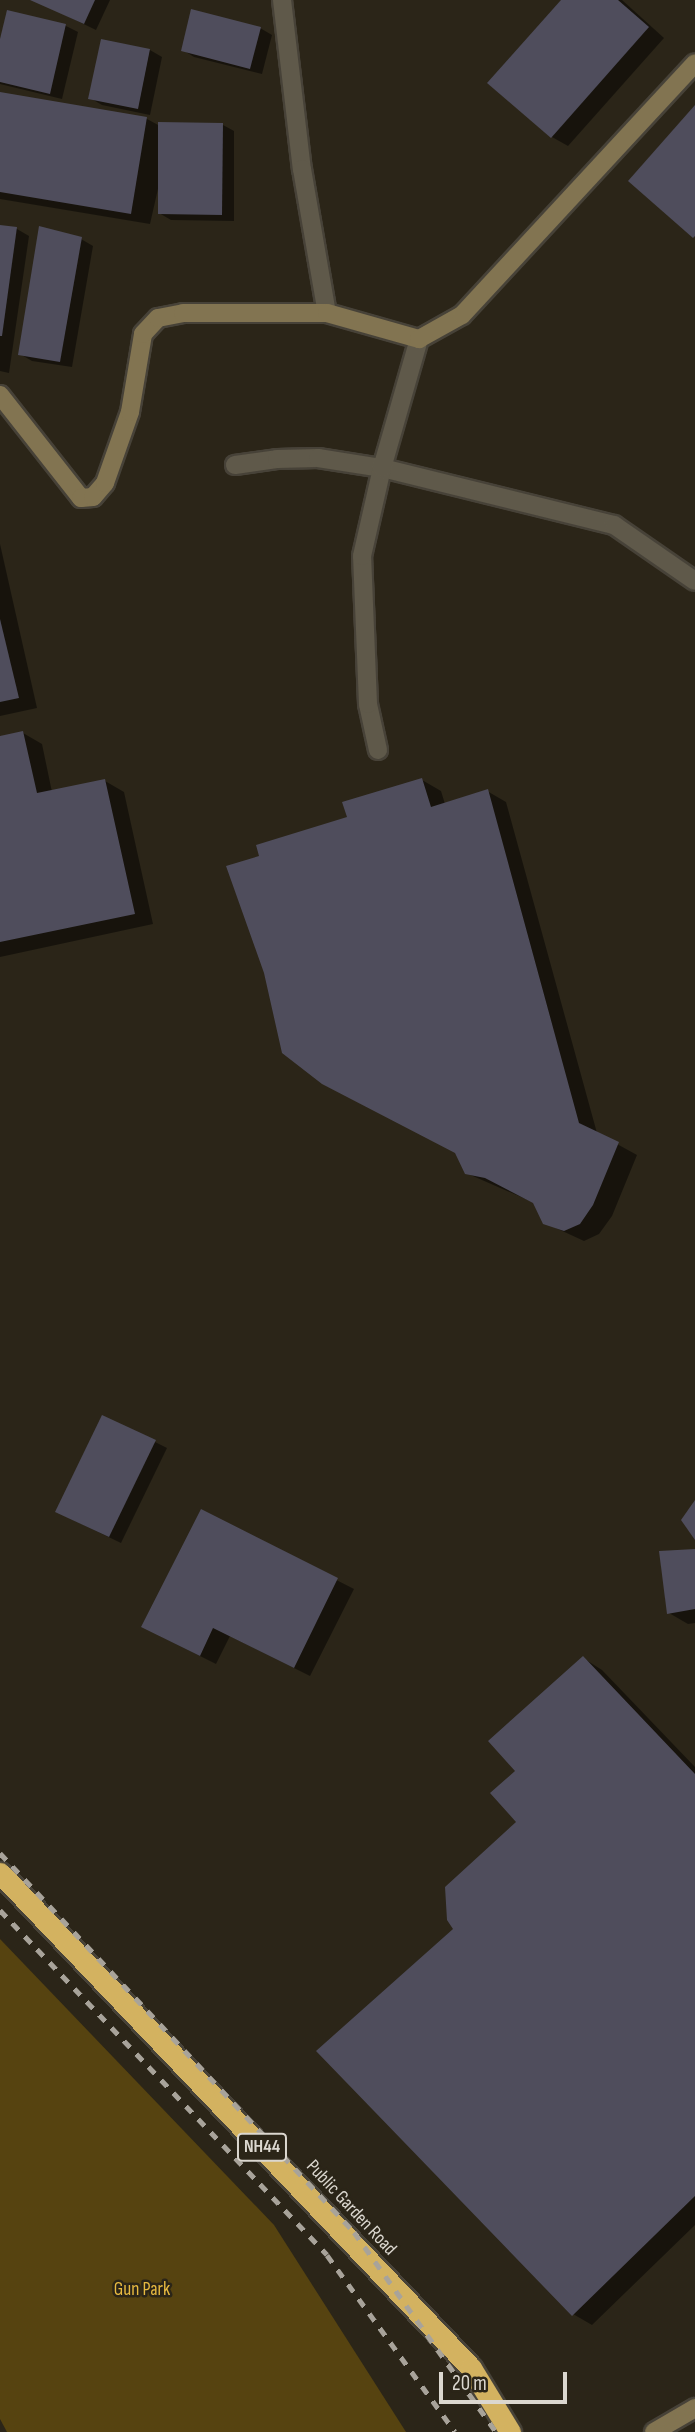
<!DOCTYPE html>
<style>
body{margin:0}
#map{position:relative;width:695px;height:2432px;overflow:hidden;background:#2b2518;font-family:"Sofia Sans Condensed",sans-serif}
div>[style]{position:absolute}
.green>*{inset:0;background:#564310}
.shadow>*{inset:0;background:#0007}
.building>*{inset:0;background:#4f4d5c}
.roads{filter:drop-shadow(2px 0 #474238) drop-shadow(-2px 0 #474238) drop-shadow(0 2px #474238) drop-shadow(0 -2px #474238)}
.lane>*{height:18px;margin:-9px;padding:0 9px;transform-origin:9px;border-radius:9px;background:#5f594a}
.street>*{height:18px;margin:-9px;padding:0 9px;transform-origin:9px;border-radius:9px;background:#5f594a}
.secondary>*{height:18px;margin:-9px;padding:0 9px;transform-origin:9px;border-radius:9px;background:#827451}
.highway>*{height:21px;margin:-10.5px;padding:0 10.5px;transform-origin:10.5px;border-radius:10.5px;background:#d3b260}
.rail>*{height:5px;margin-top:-2.5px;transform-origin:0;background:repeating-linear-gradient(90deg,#a8a39a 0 9px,transparent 0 18px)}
span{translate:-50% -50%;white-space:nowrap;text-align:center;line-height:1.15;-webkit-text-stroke:5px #2b2518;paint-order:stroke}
.shield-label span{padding:2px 5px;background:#2b2518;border:2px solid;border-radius:5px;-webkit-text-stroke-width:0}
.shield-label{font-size:18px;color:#dbd7cf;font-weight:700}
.street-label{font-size:19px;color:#dbd7cf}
.park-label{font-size:19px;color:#e8ba40}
.scale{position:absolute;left:439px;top:2372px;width:128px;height:32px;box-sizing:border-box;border:4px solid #dbd7cf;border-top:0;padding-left:9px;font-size:21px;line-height:24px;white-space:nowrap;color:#dbd7cf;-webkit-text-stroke:5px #2b2518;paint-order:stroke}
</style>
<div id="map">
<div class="green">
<i style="clip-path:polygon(0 1939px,274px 2225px,406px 2432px,7px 2432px,0 2419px)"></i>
</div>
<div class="shadow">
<i style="clip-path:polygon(34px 0,110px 0,96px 30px)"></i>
<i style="clip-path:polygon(563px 0,622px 0,664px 38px,568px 146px,552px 137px)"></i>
<i style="clip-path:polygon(8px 12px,66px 26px,78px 32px,62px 99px,0 84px,0 47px)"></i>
<i style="clip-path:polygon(260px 28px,272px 35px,262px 74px,194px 57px,183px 50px)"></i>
<i style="clip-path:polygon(102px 41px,150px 50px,162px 57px,150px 115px,102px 105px,90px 98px)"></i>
<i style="clip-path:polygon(0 94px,147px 119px,160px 126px,223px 125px,234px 131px,234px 221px,171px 220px,159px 213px,160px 180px,150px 224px,0 199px)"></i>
<i style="clip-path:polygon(0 227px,17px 229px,29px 236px,9px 373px,0 371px)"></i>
<i style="clip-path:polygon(81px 239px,93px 246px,72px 367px,32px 361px,20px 354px)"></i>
<i style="clip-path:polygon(0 544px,37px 708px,0 716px)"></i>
<i style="clip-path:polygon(23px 733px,42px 744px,52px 792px,105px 781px,124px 792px,153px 924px,0 957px,0 738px)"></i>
<i style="clip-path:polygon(422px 780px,441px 791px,445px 804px,487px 791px,506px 802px,597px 1133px,637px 1155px,612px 1216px,599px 1234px,584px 1241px,545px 1223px,535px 1203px,466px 1173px,457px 1153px,261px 857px,349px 818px)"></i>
<i style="clip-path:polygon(155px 1442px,167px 1448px,121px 1543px,69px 1518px)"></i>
<i style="clip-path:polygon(202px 1511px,354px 1589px,310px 1676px,230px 1636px,216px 1664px,160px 1636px)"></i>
<i style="clip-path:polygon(695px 1551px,695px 1623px,688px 1624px,669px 1613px)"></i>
<i style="clip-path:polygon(583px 1658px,602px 1670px,695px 1767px,695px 2225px,592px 2325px,573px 2314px,455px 1930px,519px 1822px,517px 1771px)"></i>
</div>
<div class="building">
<i style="clip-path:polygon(30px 0,95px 0,84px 24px)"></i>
<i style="clip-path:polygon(561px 0,618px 0,649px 27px,551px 138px,487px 83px)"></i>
<i style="clip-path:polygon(191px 9px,261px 27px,250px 69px,181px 51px)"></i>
<i style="clip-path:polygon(7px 10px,66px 24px,50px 94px,0 82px,0 39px)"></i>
<i style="clip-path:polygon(101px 39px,150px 49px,138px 109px,88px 99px)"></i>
<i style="clip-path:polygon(0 92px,147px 117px,131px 214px,0 192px)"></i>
<i style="clip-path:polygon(695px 105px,695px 236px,693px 238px,628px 181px)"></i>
<i style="clip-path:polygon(158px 122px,223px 123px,222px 215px,158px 214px)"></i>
<i style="clip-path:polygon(0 225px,17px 227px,2px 336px,0 336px)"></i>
<i style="clip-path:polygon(39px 226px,82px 237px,60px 362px,18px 355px)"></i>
<i style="clip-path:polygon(0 619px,19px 698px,0 702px)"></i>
<i style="clip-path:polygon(23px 731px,37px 793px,105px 779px,135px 914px,0 942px,0 736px)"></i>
<i style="clip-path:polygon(422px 778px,431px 807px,488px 789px,579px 1123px,619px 1142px,593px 1205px,580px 1224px,564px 1231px,543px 1224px,533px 1203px,485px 1178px,465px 1174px,455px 1153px,322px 1084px,282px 1053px,264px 973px,226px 866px,259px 856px,256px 845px,347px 817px,342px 802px)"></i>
<i style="clip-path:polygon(102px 1415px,156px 1440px,109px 1537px,55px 1512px)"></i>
<i style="clip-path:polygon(695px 1500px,695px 1540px,681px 1520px)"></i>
<i style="clip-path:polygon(201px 1509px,338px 1578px,294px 1668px,213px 1628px,200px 1656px,141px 1627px)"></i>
<i style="clip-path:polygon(695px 1549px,695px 1609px,667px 1614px,659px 1551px)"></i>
<i style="clip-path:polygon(583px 1656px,695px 1774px,695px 2196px,572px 2316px,316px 2051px,453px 1929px,447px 1920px,445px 1887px,516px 1822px,490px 1793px,515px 1771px,488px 1741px)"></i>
</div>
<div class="roads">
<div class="lane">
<i style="left:235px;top:465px;width:42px;rotate:-8.1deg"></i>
<i style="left:277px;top:459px;width:41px;rotate:-1.4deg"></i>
<i style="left:318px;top:458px;width:65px;rotate:8.9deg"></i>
<i style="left:382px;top:468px;width:239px;rotate:13.8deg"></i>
<i style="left:614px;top:525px;width:98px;rotate:34.7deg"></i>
<i style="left:378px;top:750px;width:47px;rotate:-102.3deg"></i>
<i style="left:368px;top:704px;width:148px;rotate:-92.3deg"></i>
<i style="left:362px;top:556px;width:90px;rotate:-77.2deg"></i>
<i style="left:382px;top:468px;width:134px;rotate:-74deg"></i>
</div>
<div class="street">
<i style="left:282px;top:0;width:170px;rotate:83.3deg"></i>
<i style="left:302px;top:169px;width:146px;rotate:80.2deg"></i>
</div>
<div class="secondary">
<i style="left:0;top:395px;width:131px;rotate:51.8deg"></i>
<i style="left:81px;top:498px;width:12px;rotate:-5deg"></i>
<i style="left:93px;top:497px;width:18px;rotate:-49deg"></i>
<i style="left:105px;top:483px;width:75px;rotate:-70.6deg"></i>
<i style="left:130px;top:412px;width:79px;rotate:-80.5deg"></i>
<i style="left:143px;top:334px;width:22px;rotate:-47deg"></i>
<i style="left:158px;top:318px;width:25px;rotate:-11deg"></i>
<i style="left:183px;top:313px;width:144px"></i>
<i style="left:327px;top:313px;width:96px;rotate:15.8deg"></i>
<i style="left:419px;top:339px;width:49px;rotate:-29.2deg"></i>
<i style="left:462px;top:315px;width:343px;rotate:-47.2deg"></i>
<i style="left:654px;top:2432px;width:48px;rotate:-30.3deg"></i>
</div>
<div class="highway">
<i style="left:0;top:1873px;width:683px;rotate:46.42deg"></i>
<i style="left:471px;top:2368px;width:75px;rotate:58.6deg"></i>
</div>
</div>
<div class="rail">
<i style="left:0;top:1853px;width:519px;rotate:46.95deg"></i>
<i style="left:354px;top:2232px;width:245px;rotate:54.6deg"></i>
<i style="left:0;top:1910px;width:475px;rotate:46.5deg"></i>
<i style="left:327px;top:2255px;width:218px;rotate:54.1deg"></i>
</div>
<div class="shield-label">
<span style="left:262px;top:2147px">NH44</span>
</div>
<div class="street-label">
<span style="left:351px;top:2208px;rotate:47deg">Public Garden Road</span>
</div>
<div class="park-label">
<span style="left:142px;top:2290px">Gun Park</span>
</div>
<div class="scale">20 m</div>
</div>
